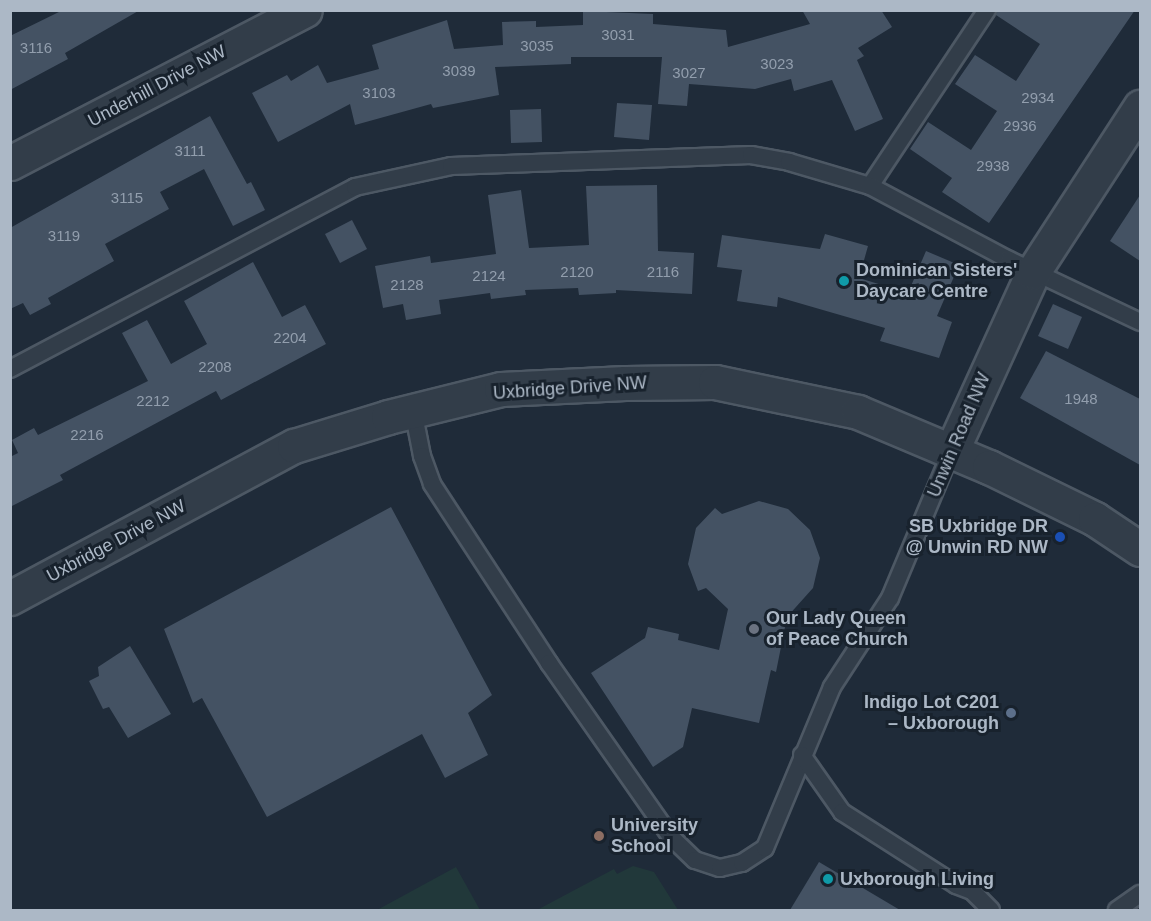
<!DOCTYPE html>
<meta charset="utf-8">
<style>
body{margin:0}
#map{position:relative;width:1151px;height:921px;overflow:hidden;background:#1f2b39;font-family:Arial,sans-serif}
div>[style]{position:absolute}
.green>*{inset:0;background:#21383a}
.building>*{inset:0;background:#445263}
.roads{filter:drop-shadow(2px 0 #4d5864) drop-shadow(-2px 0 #4d5864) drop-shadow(0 2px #4d5864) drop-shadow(0 -2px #4d5864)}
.service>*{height:16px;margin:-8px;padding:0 8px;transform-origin:8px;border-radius:8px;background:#323d49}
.minor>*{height:33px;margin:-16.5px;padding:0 16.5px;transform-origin:16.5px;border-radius:16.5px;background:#323d49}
.dots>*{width:16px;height:16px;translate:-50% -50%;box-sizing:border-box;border:3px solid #18222d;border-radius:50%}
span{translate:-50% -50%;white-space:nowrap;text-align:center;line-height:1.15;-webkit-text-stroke:6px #18222d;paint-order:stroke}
.number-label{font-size:15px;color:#929ead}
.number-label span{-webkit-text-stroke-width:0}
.street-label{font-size:18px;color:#acb8c6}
.poi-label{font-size:18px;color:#acb8c6;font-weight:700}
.left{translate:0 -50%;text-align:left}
.right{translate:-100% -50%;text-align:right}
.frame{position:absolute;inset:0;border:12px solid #acb8c6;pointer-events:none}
</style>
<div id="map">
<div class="green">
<i style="clip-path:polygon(633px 866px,654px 872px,678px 910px,537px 910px,614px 869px,617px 874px)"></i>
<i style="clip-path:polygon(456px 867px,480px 910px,377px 910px)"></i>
</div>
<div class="building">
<i style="clip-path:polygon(63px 10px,140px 10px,65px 53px,68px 59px,10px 90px,10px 36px)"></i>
<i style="clip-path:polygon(802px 10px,881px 10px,892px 27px,858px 48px,864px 56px,857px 60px,883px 119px,855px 131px,832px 80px,794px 91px,791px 79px,755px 89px,689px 84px,687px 106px,658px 104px,662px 57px,571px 57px,571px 64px,495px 67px,499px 95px,433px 108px,431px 104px,355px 125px,350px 104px,278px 142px,252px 93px,287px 75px,291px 81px,318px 65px,327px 83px,379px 69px,372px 45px,447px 20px,454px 49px,503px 45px,502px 22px,536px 21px,536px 27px,583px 25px,583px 11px,653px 14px,653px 24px,726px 30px,728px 47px,810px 24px)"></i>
<i style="clip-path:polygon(997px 10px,1135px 10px,989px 223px,942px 192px,952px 178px,910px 149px,928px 122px,971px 150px,997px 111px,955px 84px,975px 55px,1016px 81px,1040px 44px,996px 15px)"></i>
<i style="clip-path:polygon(617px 103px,652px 105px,649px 140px,614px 137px)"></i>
<i style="clip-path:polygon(541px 109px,542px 142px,511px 143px,510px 110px)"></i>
<i style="clip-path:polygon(210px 116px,247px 184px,251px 182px,265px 210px,233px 226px,204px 169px,160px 192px,169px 209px,105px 244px,114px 261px,48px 298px,51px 304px,30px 315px,23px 303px,10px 309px,10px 228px)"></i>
<i style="clip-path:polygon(657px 185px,658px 251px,694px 253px,692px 294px,616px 290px,616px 293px,579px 295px,578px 288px,525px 290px,526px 295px,491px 299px,490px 293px,439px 300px,441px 314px,406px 320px,403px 304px,383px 308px,375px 266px,430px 256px,431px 263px,496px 254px,488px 195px,521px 190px,529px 248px,589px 245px,586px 186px)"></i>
<i style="clip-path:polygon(1140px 195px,1140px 261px,1110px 241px)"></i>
<i style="clip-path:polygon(352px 220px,367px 249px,340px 263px,325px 234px)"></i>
<i style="clip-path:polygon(825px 234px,868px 246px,859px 278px,908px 293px,926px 251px,959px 265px,937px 316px,952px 322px,939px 358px,880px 341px,885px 328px,778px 297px,777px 307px,737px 301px,742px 270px,717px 267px,722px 235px,820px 249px)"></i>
<i style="clip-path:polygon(253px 262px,282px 317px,305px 305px,326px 344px,221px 400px,216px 391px,60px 475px,63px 480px,10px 507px,10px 457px,18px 453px,12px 440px,34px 428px,38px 435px,148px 381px,122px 333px,147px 320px,171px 364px,207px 344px,184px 301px)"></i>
<i style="clip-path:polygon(1053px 304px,1082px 317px,1068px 349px,1038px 336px)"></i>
<i style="clip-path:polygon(1046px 351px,1140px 399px,1140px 465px,1020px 398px)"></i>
<i style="clip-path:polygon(759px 501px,788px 509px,810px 530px,820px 558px,813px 588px,787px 617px,776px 672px,771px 670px,759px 723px,692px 708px,683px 747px,653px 767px,591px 673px,645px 638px,648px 627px,679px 634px,678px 640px,719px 650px,728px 609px,706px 588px,698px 591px,688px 564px,696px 528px,715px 508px,722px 514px)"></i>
<i style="clip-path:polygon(391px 507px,492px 695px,468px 713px,488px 755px,445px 778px,422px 734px,267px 817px,202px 698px,193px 703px,164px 629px)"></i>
<i style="clip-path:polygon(130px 646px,171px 714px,128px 738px,109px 707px,103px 709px,89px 681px,99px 676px,98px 667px)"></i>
<i style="clip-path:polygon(819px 862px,900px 910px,790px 910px)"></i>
</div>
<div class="roads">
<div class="service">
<i style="left:870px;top:186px;width:211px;rotate:-56.4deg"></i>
<i style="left:10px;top:369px;width:390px;rotate:-27.8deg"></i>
<i style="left:355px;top:187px;width:98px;rotate:-12.3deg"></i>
<i style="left:451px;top:166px;width:300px;rotate:-2.1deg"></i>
<i style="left:751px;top:155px;width:39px;rotate:10deg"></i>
<i style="left:789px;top:162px;width:84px;rotate:16.5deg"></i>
<i style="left:870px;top:186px;width:157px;rotate:28deg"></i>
<i style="left:1009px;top:260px;width:145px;rotate:25.3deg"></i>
<i style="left:413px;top:410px;width:47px;rotate:78.9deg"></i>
<i style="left:422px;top:456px;width:30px;rotate:70deg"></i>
<i style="left:432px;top:484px;width:214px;rotate:56.8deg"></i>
<i style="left:549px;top:663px;width:213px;rotate:55deg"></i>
<i style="left:671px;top:837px;width:33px;rotate:44deg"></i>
<i style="left:695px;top:860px;width:26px;rotate:18deg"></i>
<i style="left:720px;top:868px;width:23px;rotate:-13deg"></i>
<i style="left:742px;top:863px;width:27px;rotate:-33deg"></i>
<i style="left:765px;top:848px;width:174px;rotate:-67.4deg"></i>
<i style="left:832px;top:687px;width:106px;rotate:-56.9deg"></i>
<i style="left:890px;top:598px;width:160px;rotate:-67.3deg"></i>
<i style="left:802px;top:755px;width:70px;rotate:54.9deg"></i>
<i style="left:842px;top:812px;width:135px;rotate:32.6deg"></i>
<i style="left:956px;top:885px;width:17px;rotate:21deg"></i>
<i style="left:972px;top:891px;width:27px;rotate:45deg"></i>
<i style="left:1117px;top:910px;width:28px;rotate:-35deg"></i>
</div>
<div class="minor">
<i style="left:10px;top:163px;width:332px;rotate:-27.4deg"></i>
<i style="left:952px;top:450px;width:196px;rotate:-65.5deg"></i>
<i style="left:1033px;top:272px;width:197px;rotate:-57deg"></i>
<i style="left:10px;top:598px;width:322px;rotate:-28.2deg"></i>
<i style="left:294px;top:446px;width:98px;rotate:-17.1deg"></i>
<i style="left:388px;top:417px;width:116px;rotate:-13.9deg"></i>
<i style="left:501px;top:389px;width:124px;rotate:-2.8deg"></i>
<i style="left:625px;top:383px;width:90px;rotate:-0.6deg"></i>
<i style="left:715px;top:382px;width:146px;rotate:11.8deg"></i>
<i style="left:858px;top:412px;width:142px;rotate:22.8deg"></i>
<i style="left:989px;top:467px;width:118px;rotate:26.1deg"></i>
<i style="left:1095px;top:519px;width:54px;rotate:33.7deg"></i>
</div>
</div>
<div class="dots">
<i style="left:844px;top:281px;background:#0f9aa8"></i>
<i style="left:1060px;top:537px;background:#1a4fb4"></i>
<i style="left:754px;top:629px;background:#6b7280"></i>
<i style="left:1011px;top:713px;background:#5c6f8a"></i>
<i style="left:599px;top:836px;background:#8d6e63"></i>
<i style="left:828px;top:879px;background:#0f9aa8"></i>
</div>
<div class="number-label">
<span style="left:618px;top:35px">3031</span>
<span style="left:537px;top:46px">3035</span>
<span style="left:36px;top:48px">3116</span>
<span style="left:777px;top:64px">3023</span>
<span style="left:459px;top:71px">3039</span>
<span style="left:689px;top:73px">3027</span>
<span style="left:379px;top:93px">3103</span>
<span style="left:1038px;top:98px">2934</span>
<span style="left:1020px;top:126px">2936</span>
<span style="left:190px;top:151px">3111</span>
<span style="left:993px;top:166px">2938</span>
<span style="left:127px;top:198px">3115</span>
<span style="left:64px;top:236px">3119</span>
<span style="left:577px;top:272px">2120</span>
<span style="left:663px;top:272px">2116</span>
<span style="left:489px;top:276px">2124</span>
<span style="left:407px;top:285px">2128</span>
<span style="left:290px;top:338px">2204</span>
<span style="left:215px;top:367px">2208</span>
<span style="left:1081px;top:399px">1948</span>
<span style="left:153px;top:401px">2212</span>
<span style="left:87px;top:435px">2216</span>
</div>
<div class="street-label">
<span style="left:157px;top:86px;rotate:-28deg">Underhill Drive NW</span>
<span style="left:570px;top:388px;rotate:-4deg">Uxbridge Drive NW</span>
<span style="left:959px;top:435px;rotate:-67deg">Unwin Road NW</span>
<span style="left:116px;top:541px;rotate:-28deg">Uxbridge Drive NW</span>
</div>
<div class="poi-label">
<span class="left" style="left:856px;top:281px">Dominican Sisters'<br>Daycare Centre</span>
<span class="right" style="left:1048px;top:537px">SB Uxbridge DR<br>@ Unwin RD NW</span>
<span class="left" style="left:766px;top:629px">Our Lady Queen<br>of Peace Church</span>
<span class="right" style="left:999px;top:713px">Indigo Lot C201<br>– Uxborough</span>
<span class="left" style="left:611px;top:836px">University<br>School</span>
<span class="left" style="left:840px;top:879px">Uxborough Living</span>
</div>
<div class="frame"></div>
</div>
